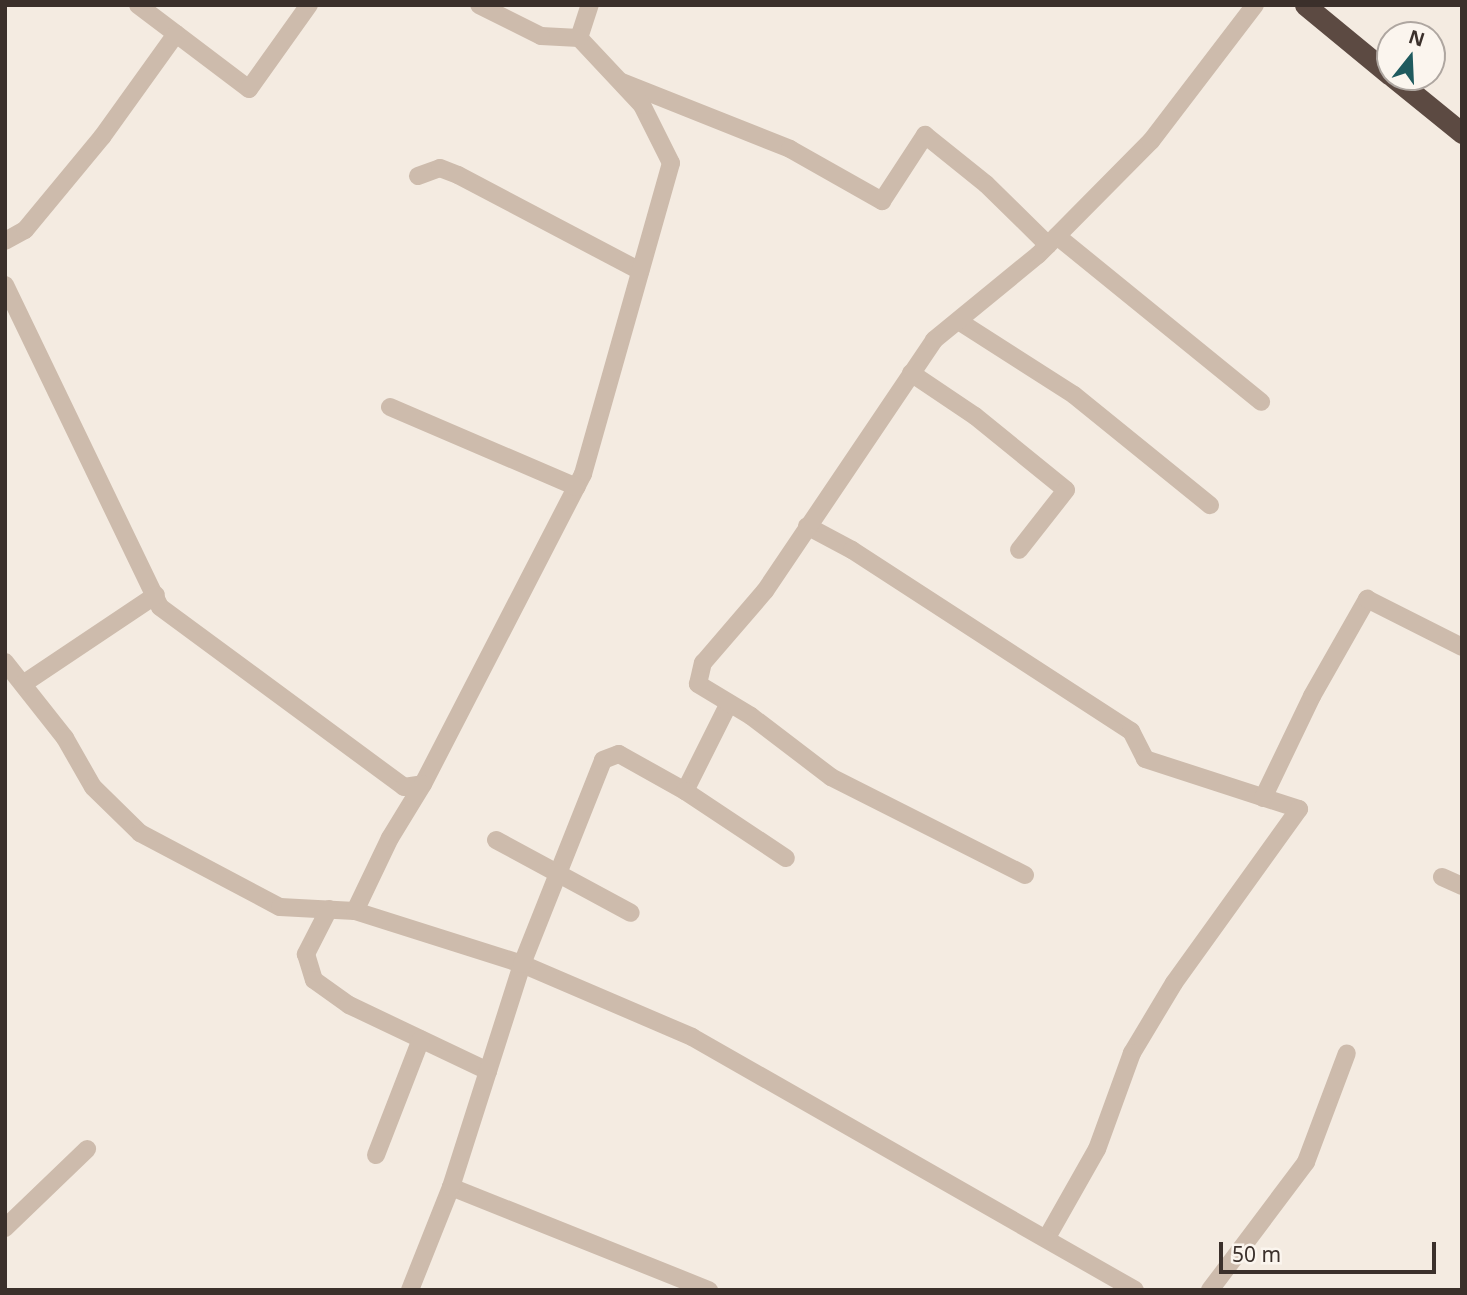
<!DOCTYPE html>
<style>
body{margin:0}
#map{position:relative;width:1467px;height:1295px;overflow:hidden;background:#f4ebe1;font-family:"Noto Sans",sans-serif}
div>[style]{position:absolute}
.minor>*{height:18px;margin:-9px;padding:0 9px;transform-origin:9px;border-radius:9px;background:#cdbbac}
.highway>*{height:21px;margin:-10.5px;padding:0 10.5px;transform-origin:10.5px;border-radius:10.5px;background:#5c4a42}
span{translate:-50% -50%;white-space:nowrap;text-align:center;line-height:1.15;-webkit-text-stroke:5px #fbf5ee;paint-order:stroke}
.frame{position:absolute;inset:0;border:7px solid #3b302b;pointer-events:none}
.north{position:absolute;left:1376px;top:21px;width:70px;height:70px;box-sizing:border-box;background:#fbf5ee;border:2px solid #aea6a0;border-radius:50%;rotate:18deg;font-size:19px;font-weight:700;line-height:28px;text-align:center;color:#3b302b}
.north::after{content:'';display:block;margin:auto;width:24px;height:32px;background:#1f5a5e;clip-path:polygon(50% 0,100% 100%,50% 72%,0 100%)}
.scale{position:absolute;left:1219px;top:1242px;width:217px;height:32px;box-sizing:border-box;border:4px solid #3b302b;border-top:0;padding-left:9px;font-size:21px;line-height:24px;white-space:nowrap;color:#3b302b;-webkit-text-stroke:5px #fbf5ee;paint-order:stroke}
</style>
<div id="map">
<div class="minor">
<i style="left:138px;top:5px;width:139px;rotate:37.1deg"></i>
<i style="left:249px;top:89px;width:103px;rotate:-54.5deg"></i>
<i style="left:579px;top:38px;width:35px;rotate:-72deg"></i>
<i style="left:622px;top:82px;width:181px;rotate:21.7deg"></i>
<i style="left:790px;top:149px;width:106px;rotate:29.5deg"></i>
<i style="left:882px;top:201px;width:79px;rotate:-56.9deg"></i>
<i style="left:925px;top:135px;width:78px;rotate:38.8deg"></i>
<i style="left:986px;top:184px;width:87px;rotate:44.5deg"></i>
<i style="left:418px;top:176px;width:23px;rotate:-20deg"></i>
<i style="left:440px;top:168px;width:19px;rotate:21deg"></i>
<i style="left:458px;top:175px;width:206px;rotate:27.8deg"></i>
<i style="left:1057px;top:236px;width:263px;rotate:39.1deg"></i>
<i style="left:5px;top:241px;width:23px;rotate:-29deg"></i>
<i style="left:25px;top:230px;width:121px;rotate:-50.4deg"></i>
<i style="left:102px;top:137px;width:127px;rotate:-54.3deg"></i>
<i style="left:5px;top:285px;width:357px;rotate:64.3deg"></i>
<i style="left:160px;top:607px;width:303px;rotate:36.4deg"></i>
<i style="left:404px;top:787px;width:19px;rotate:-9deg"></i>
<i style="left:423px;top:784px;width:349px;rotate:-62.7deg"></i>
<i style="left:583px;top:474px;width:323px;rotate:-74.2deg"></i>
<i style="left:671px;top:163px;width:65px;rotate:-116.6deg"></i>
<i style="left:642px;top:105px;width:92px;rotate:-133.2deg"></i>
<i style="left:579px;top:38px;width:38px;rotate:-177deg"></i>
<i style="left:541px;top:36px;width:69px;rotate:-153.4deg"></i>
<i style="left:960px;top:322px;width:135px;rotate:32.6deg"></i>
<i style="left:1074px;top:395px;width:175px;rotate:39deg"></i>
<i style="left:911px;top:373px;width:77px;rotate:33.9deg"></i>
<i style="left:975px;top:416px;width:117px;rotate:39.1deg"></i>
<i style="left:1066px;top:490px;width:76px;rotate:128.1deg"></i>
<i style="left:390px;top:407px;width:203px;rotate:23.2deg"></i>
<i style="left:807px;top:526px;width:51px;rotate:28.1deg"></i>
<i style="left:852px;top:550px;width:333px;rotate:33deg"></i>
<i style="left:1131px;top:731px;width:31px;rotate:63deg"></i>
<i style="left:1145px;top:759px;width:162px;rotate:18deg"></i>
<i style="left:1299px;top:809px;width:214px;rotate:125.7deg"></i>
<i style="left:1174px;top:983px;width:82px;rotate:121deg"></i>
<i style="left:1132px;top:1053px;width:102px;rotate:110deg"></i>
<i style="left:1097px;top:1149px;width:103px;rotate:119.5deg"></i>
<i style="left:5px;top:662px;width:97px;rotate:51.7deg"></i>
<i style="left:65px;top:738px;width:56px;rotate:60.3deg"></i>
<i style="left:93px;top:787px;width:66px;rotate:44.4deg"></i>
<i style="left:140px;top:833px;width:158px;rotate:27.9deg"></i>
<i style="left:280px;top:907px;width:75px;rotate:3.1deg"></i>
<i style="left:355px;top:911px;width:175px;rotate:17.6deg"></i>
<i style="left:522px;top:964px;width:185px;rotate:23.2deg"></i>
<i style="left:692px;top:1037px;width:510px;rotate:29.73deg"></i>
<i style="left:23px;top:684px;width:160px;rotate:-33.8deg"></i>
<i style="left:685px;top:791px;width:98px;rotate:-63.4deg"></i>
<i style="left:1263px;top:798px;width:113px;rotate:-64.3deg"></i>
<i style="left:1312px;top:696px;width:112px;rotate:-60.4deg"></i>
<i style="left:1367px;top:599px;width:106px;rotate:26.8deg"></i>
<i style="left:496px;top:840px;width:153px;rotate:28.4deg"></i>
<i style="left:1025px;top:875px;width:217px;rotate:-153.2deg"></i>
<i style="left:831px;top:777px;width:101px;rotate:-142.7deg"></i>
<i style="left:751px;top:716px;width:62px;rotate:-148.9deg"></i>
<i style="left:698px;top:684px;width:22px;rotate:-77deg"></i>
<i style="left:703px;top:663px;width:95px;rotate:-49.3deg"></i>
<i style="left:765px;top:591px;width:303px;rotate:-56deg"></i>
<i style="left:934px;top:340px;width:134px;rotate:-39.3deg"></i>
<i style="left:1038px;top:255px;width:161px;rotate:-45.3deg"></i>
<i style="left:1151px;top:141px;width:171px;rotate:-52.6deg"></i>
<i style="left:1442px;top:877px;width:22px;rotate:24deg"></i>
<i style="left:329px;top:909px;width:51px;rotate:117.1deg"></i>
<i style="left:306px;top:954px;width:27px;rotate:73deg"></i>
<i style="left:314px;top:980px;width:43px;rotate:35.5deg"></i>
<i style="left:349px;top:1005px;width:154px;rotate:25.4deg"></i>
<i style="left:355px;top:911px;width:81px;rotate:-64.4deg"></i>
<i style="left:390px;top:838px;width:63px;rotate:-58.6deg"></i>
<i style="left:376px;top:1155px;width:124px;rotate:-68.8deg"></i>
<i style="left:451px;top:1187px;width:278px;rotate:21.8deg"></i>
<i style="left:5px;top:1228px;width:114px;rotate:-43.9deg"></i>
<i style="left:410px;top:1290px;width:111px;rotate:-68.3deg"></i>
<i style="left:451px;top:1187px;width:234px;rotate:-72.3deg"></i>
<i style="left:522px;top:964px;width:219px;rotate:-68.3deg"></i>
<i style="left:603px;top:760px;width:17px;rotate:-21deg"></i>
<i style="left:619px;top:754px;width:76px;rotate:29.3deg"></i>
<i style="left:685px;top:791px;width:121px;rotate:33.6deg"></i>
<i style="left:1210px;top:1290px;width:160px;rotate:-53.1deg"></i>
<i style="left:1306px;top:1162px;width:116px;rotate:-69.4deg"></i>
</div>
<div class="highway">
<i style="left:1305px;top:5px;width:110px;rotate:39.5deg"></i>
<i style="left:1393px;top:77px;width:89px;rotate:39.1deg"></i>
</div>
<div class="frame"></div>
<div class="north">N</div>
<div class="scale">50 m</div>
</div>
